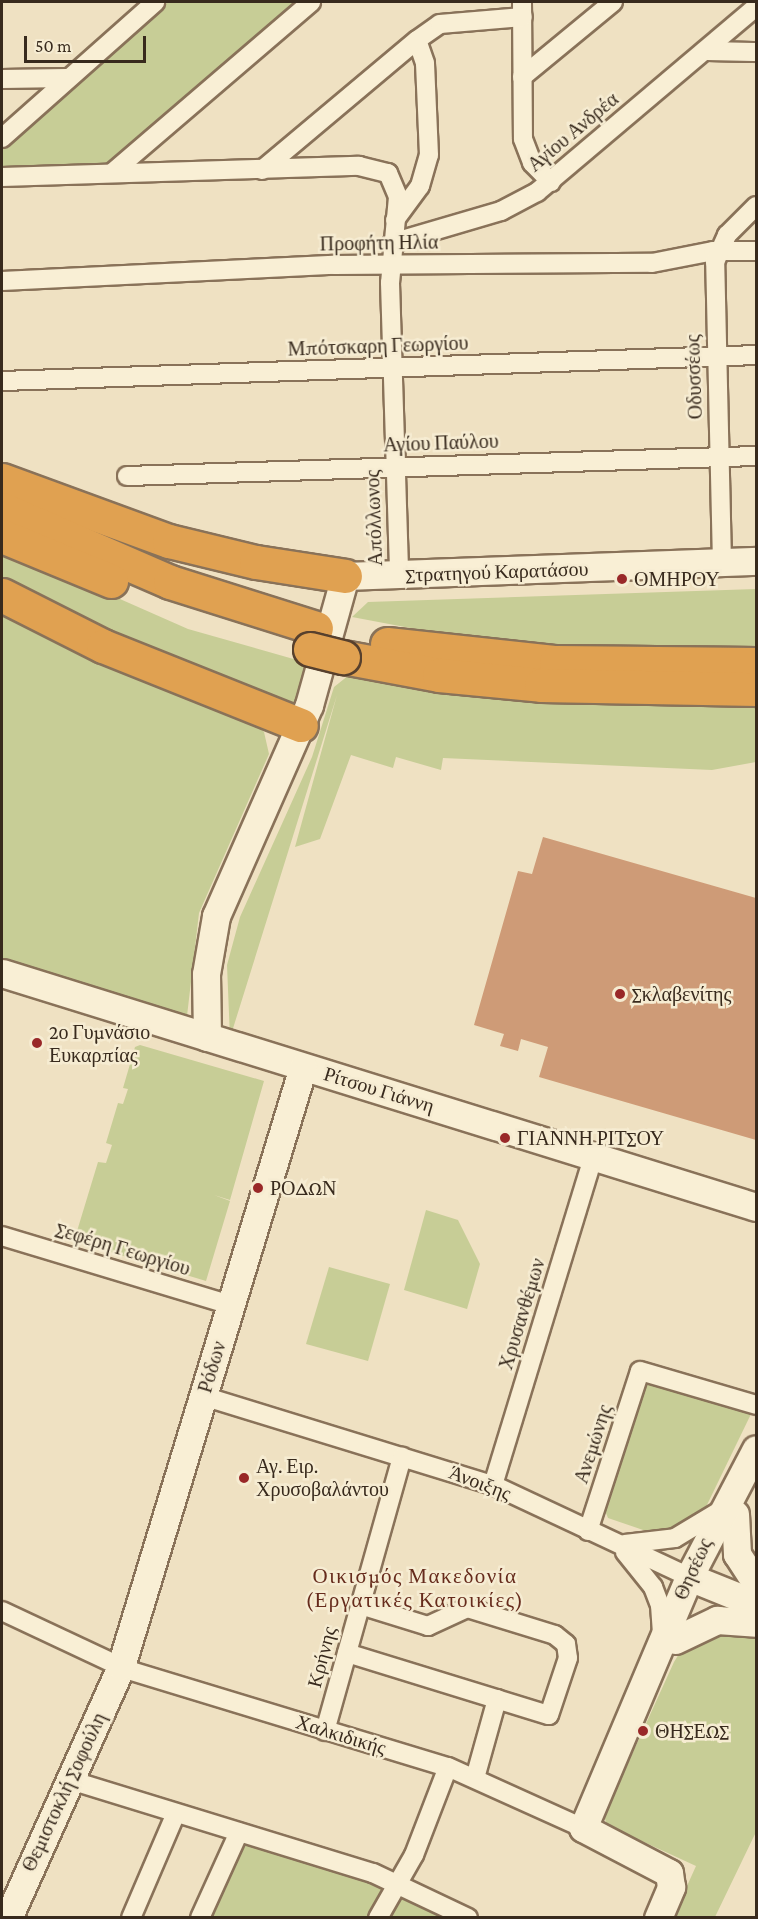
<!DOCTYPE html>
<meta charset="utf-8">
<style>
body{margin:0}
#map{position:relative;width:758px;height:1919px;overflow:hidden;background:#efe1c2;font-family:"Crimson Pro",serif}
div>[style]{position:absolute}
.green>*{inset:0;background:#c7cd96}
.building>*{inset:0;background:#ce9b77}
.roads{filter:drop-shadow(2px 0 #897259) drop-shadow(-2px 0 #897259) drop-shadow(0 2px #897259) drop-shadow(0 -2px #897259)}
.street>*{height:18px;margin:-9px;padding:0 9px;transform-origin:9px;border-radius:9px;background:#f9efd5}
.secondary>*{height:27px;margin:-13.5px;padding:0 13.5px;transform-origin:13.5px;border-radius:13.5px;background:#f9efd5}
.highway>*{height:33px;margin:-16.5px;padding:0 16.5px;transform-origin:16.5px;border-radius:16.5px;background:#e0a151}
.bridges{filter:drop-shadow(2px 0 #57402d) drop-shadow(-2px 0 #57402d) drop-shadow(0 2px #57402d) drop-shadow(0 -2px #57402d)}
.highway-bridge>*{height:33px;margin:-16.5px;padding:0 16.5px;transform-origin:16.5px;border-radius:16.5px;background:#e0a151}
.dots>*{width:16px;height:16px;translate:-50% -50%;box-sizing:border-box;border:3px solid #f6ecd2;border-radius:50%}
span{translate:-50% -50%;white-space:nowrap;text-align:center;line-height:1.15;-webkit-text-stroke:5px #f6ecd2;paint-order:stroke}
.street-label{font-size:20px;color:#382a1d}
.poi-label{font-size:20px;color:#382a1d}
.left{translate:0 -50%;text-align:left}
.neighbourhood-label{font-size:21px;color:#662b1c;letter-spacing:1.5px}
.frame{position:absolute;inset:0;border:3px solid #382a1d;pointer-events:none}
.scale{position:absolute;left:24px;top:36px;width:122px;height:27px;box-sizing:border-box;border:3px solid #382a1d;border-top:0;padding-left:8px;font-size:18px;line-height:21px;white-space:nowrap;color:#382a1d;-webkit-text-stroke:4px #f6ecd2;paint-order:stroke}
</style>
<div id="map">
<div class="green">
<i style="clip-path:polygon(168px 2px,304px 2px,110px 166px,2px 171px,2px 149px)"></i>
<i style="clip-path:polygon(2px 547px,188px 629px,304px 662px,308px 684px,295px 703px,260px 700px,131px 652px,2px 580px)"></i>
<i style="clip-path:polygon(756px 589px,756px 649px,658px 654px,442px 634px,352px 617px,368px 602px)"></i>
<i style="clip-path:polygon(2px 612px,257px 724px,264px 732px,269px 754px,199px 913px,187px 1016px,2px 958px)"></i>
<i style="clip-path:polygon(349px 675px,476px 697px,756px 708px,756px 762px,712px 770px,443px 758px,441px 770px,396px 757px,393px 768px,351px 755px,320px 839px,295px 847px,337px 695px,230px 1038px,227px 965px,240px 917px,312px 757px,334px 687px)"></i>
<i style="clip-path:polygon(140px 1045px,264px 1081px,230px 1200px,214px 1195px,230px 1201px,206px 1281px,74px 1241px,98px 1162px,106px 1163px,112px 1145px,106px 1143px,118px 1103px,123px 1104px,128px 1089px,123px 1088px,135px 1047px)"></i>
<i style="clip-path:polygon(426px 1210px,458px 1220px,480px 1264px,467px 1309px,404px 1290px)"></i>
<i style="clip-path:polygon(329px 1267px,390px 1284px,368px 1361px,306px 1344px)"></i>
<i style="clip-path:polygon(646px 1382px,751px 1414px,705px 1509px,677px 1527px,649px 1532px,608px 1518px,604px 1508px)"></i>
<i style="clip-path:polygon(723px 1629px,756px 1637px,756px 1832px,715px 1917px,673px 1917px,696px 1866px,607px 1825px,604px 1816px,674px 1662px,682px 1649px)"></i>
<i style="clip-path:polygon(239px 1832px,395px 1883px,378px 1917px,200px 1918px)"></i>
<i style="clip-path:polygon(394px 1890px,454px 1918px,382px 1918px)"></i>
</div>
<div class="building">
<i style="clip-path:polygon(543px 837px,756px 898px,756px 1140px,539px 1077px,548px 1047px,521px 1039px,518px 1051px,500px 1046px,504px 1034px,474px 1025px,518px 871px,532px 874px)"></i>
</div>
<div class="roads">
<div class="street">
<i style="left:522px;top:2px;width:137px;rotate:89.6deg"></i>
<i style="left:523px;top:139px;width:26px;rotate:69deg"></i>
<i style="left:532px;top:163px;width:27px;rotate:45deg"></i>
<i style="left:705px;top:51px;width:51px;rotate:1.1deg"></i>
<i style="left:522px;top:77px;width:118px;rotate:-39.5deg"></i>
<i style="left:2px;top:79px;width:65px;rotate:-0.9deg"></i>
<i style="left:2px;top:138px;width:205px;rotate:-41.6deg"></i>
<i style="left:262px;top:170px;width:202px;rotate:-40deg"></i>
<i style="left:113px;top:172px;width:261px;rotate:-40.6deg"></i>
<i style="left:2px;top:177px;width:357px;rotate:-1.8deg"></i>
<i style="left:359px;top:166px;width:30px;rotate:14deg"></i>
<i style="left:388px;top:173px;width:26px;rotate:67deg"></i>
<i style="left:398px;top:197px;width:86px;rotate:95.3deg"></i>
<i style="left:390px;top:283px;width:293px;rotate:88.2deg"></i>
<i style="left:395px;top:220px;width:42px;rotate:-53.7deg"></i>
<i style="left:420px;top:186px;width:32px;rotate:-74deg"></i>
<i style="left:429px;top:155px;width:92px;rotate:-92.5deg"></i>
<i style="left:425px;top:63px;width:24px;rotate:-109deg"></i>
<i style="left:417px;top:40px;width:28px;rotate:-35deg"></i>
<i style="left:440px;top:24px;width:83px;rotate:-4.8deg"></i>
<i style="left:392px;top:243px;width:114px;rotate:-16.4deg"></i>
<i style="left:501px;top:211px;width:41px;rotate:-27.8deg"></i>
<i style="left:537px;top:192px;width:287px;rotate:-40.2deg"></i>
<i style="left:2px;top:281px;width:332px;rotate:-2.8deg"></i>
<i style="left:334px;top:265px;width:318px;rotate:-0.4deg"></i>
<i style="left:652px;top:263px;width:62px;rotate:-11.1deg"></i>
<i style="left:713px;top:251px;width:43px"></i>
<i style="left:2px;top:381px;width:754px;rotate:-1.97deg"></i>
<i style="left:127px;top:476px;width:629px;rotate:-1.82deg"></i>
<i style="left:722px;top:563px;width:301px;rotate:-91.3deg"></i>
<i style="left:715px;top:262px;width:30px;rotate:-66deg"></i>
<i style="left:727px;top:235px;width:41px;rotate:-45deg"></i>
<i style="left:2px;top:1236px;width:239px;rotate:16.8deg"></i>
<i style="left:203px;top:1396px;width:303px;rotate:17.1deg"></i>
<i style="left:493px;top:1485px;width:217px;rotate:25.1deg"></i>
<i style="left:493px;top:1485px;width:345px;rotate:-73deg"></i>
<i style="left:588px;top:1531px;width:168px;rotate:-72deg"></i>
<i style="left:640px;top:1371px;width:121px;rotate:16.3deg"></i>
<i style="left:625px;top:1544px;width:50px;rotate:-6.8deg"></i>
<i style="left:675px;top:1538px;width:50px;rotate:-31.2deg"></i>
<i style="left:625px;top:1552px;width:45px;rotate:51.3deg"></i>
<i style="left:653px;top:1587px;width:19px;rotate:69deg"></i>
<i style="left:660px;top:1605px;width:28px;rotate:86deg"></i>
<i style="left:2px;top:1611px;width:139px;rotate:25.1deg"></i>
<i style="left:128px;top:1670px;width:334px;rotate:16.9deg"></i>
<i style="left:448px;top:1767px;width:148px;rotate:24.3deg"></i>
<i style="left:347px;top:1653px;width:211px;rotate:17.1deg"></i>
<i style="left:549px;top:1715px;width:60px;rotate:-71.6deg"></i>
<i style="left:568px;top:1658px;width:14px;rotate:-98deg"></i>
<i style="left:566px;top:1644px;width:14px;rotate:-141deg"></i>
<i style="left:555px;top:1635px;width:92px;rotate:-162.9deg"></i>
<i style="left:467px;top:1608px;width:43px;rotate:155.2deg"></i>
<i style="left:428px;top:1626px;width:71px;rotate:-162.8deg"></i>
<i style="left:325px;top:1731px;width:285px;rotate:-74.3deg"></i>
<i style="left:475px;top:1778px;width:82px;rotate:-74.4deg"></i>
<i style="left:70px;top:1780px;width:317px;rotate:17.1deg"></i>
<i style="left:373px;top:1873px;width:105px;rotate:25.3deg"></i>
<i style="left:131px;top:1918px;width:114px;rotate:-66.8deg"></i>
<i style="left:200px;top:1918px;width:94px;rotate:-65.6deg"></i>
<i style="left:378px;top:1918px;width:73px;rotate:-60.3deg"></i>
<i style="left:414px;top:1855px;width:94px;rotate:-68.9deg"></i>
</div>
<div class="secondary">
<i style="left:2px;top:973px;width:789px;rotate:17.24deg"></i>
<i style="left:207px;top:1037px;width:63px;rotate:-90.9deg"></i>
<i style="left:206px;top:974px;width:59px;rotate:-80.2deg"></i>
<i style="left:216px;top:916px;width:231px;rotate:-66.2deg"></i>
<i style="left:309px;top:705px;width:134px;rotate:-74.4deg"></i>
<i style="left:345px;top:576px;width:411px;rotate:-2.1deg"></i>
<i style="left:735px;top:1514px;width:40px;rotate:87.1deg"></i>
<i style="left:737px;top:1554px;width:35px;rotate:57deg"></i>
<i style="left:689px;top:1577px;width:72px;rotate:21.9deg"></i>
<i style="left:675px;top:1640px;width:47px;rotate:-25.5deg"></i>
<i style="left:717px;top:1620px;width:39px;rotate:4deg"></i>
<i style="left:8px;top:1918px;width:276px;rotate:-65.8deg"></i>
<i style="left:121px;top:1666px;width:626px;rotate:-73.1deg"></i>
<i style="left:658px;top:1918px;width:34px;rotate:-67deg"></i>
<i style="left:671px;top:1887px;width:14px;rotate:-98deg"></i>
<i style="left:669px;top:1873px;width:97px;rotate:-152.4deg"></i>
<i style="left:583px;top:1828px;width:272px;rotate:-67.1deg"></i>
<i style="left:689px;top:1577px;width:144px;rotate:-62.4deg"></i>
</div>
<div class="highway">
<i style="left:2px;top:480px;width:178px;rotate:20.1deg"></i>
<i style="left:169px;top:541px;width:89px;rotate:13.6deg"></i>
<i style="left:256px;top:562px;width:90px;rotate:8.9deg"></i>
<i style="left:2px;top:509px;width:183px;rotate:23.5deg"></i>
<i style="left:170px;top:582px;width:153px;rotate:17.5deg"></i>
<i style="left:2px;top:536px;width:118px;rotate:22.4deg"></i>
<i style="left:2px;top:595px;width:113px;rotate:26.8deg"></i>
<i style="left:103px;top:646px;width:213px;rotate:21.8deg"></i>
<i style="left:387px;top:644px;width:170px;rotate:6.1deg"></i>
<i style="left:556px;top:662px;width:200px;rotate:0.6deg"></i>
<i style="left:343px;top:657px;width:98px;rotate:10.6deg"></i>
<i style="left:439px;top:675px;width:102px;rotate:5.6deg"></i>
<i style="left:541px;top:685px;width:215px;rotate:1.1deg"></i>
</div>
</div>
<div class="bridges">
<div class="highway-bridge">
<i style="left:310px;top:649px;width:34px;rotate:14deg"></i>
</div>
</div>
<div class="dots">
<i style="left:622px;top:579px;background:#992828"></i>
<i style="left:620px;top:994px;background:#992828"></i>
<i style="left:37px;top:1043px;background:#992828"></i>
<i style="left:505px;top:1138px;background:#992828"></i>
<i style="left:258px;top:1188px;background:#992828"></i>
<i style="left:244px;top:1478px;background:#992828"></i>
<i style="left:643px;top:1731px;background:#992828"></i>
</div>
<div class="street-label">
<span style="left:573px;top:132px;rotate:-40deg">Αγίου Ανδρέα</span>
<span style="left:379px;top:243px;rotate:-1deg">Προφήτη Ηλία</span>
<span style="left:378px;top:346px;rotate:-2deg">Μπότσκαρη Γεωργίου</span>
<span style="left:694px;top:377px;rotate:-92deg">Οδυσσέως</span>
<span style="left:441px;top:443px;rotate:-2deg">Αγίου Παύλου</span>
<span style="left:374px;top:518px;rotate:-92deg">Απόλλωνος</span>
<span style="left:497px;top:572px;rotate:-2deg">Στρατηγού Καρατάσου</span>
<span style="left:379px;top:1090px;rotate:17deg">Ρίτσου Γιάννη</span>
<span style="left:123px;top:1249px;rotate:17deg">Σεφέρη Γεωργίου</span>
<span style="left:522px;top:1314px;rotate:-73deg">Χρυσανθέμων</span>
<span style="left:212px;top:1367px;rotate:-73deg">Ρόδων</span>
<span style="left:593px;top:1444px;rotate:-72deg">Ανεμώνης</span>
<span style="left:480px;top:1483px;rotate:21deg">Άνοιξης</span>
<span style="left:693px;top:1569px;rotate:-66deg">Θησέως</span>
<span style="left:322px;top:1657px;rotate:-75deg">Κρήνης</span>
<span style="left:341px;top:1735px;rotate:17deg">Χαλκιδικής</span>
<span style="left:64px;top:1792px;rotate:-65deg">Θεμιστοκλή Σοφούλη</span>
</div>
<div class="poi-label">
<span class="left" style="left:634px;top:579px">ΟΜΗΡΟΥ</span>
<span class="left" style="left:632px;top:994px">Σκλαβενίτης</span>
<span class="left" style="left:49px;top:1044px">2ο Γυμνάσιο<br>Ευκαρπίας</span>
<span class="left" style="left:517px;top:1138px">ΓΙΑΝΝΗ ΡΙΤΣΟΥ</span>
<span class="left" style="left:270px;top:1188px">ΡΟΔΩΝ</span>
<span class="left" style="left:256px;top:1478px">Αγ. Ειρ.<br>Χρυσοβαλάντου</span>
<span class="left" style="left:655px;top:1731px">ΘΗΣΕΩΣ</span>
</div>
<div class="neighbourhood-label">
<span style="left:415px;top:1588px">Οικισμός Μακεδονία<br>(Εργατικές Κατοικίες)</span>
</div>
<div class="frame"></div>
<div class="scale">50 m</div>
</div>
